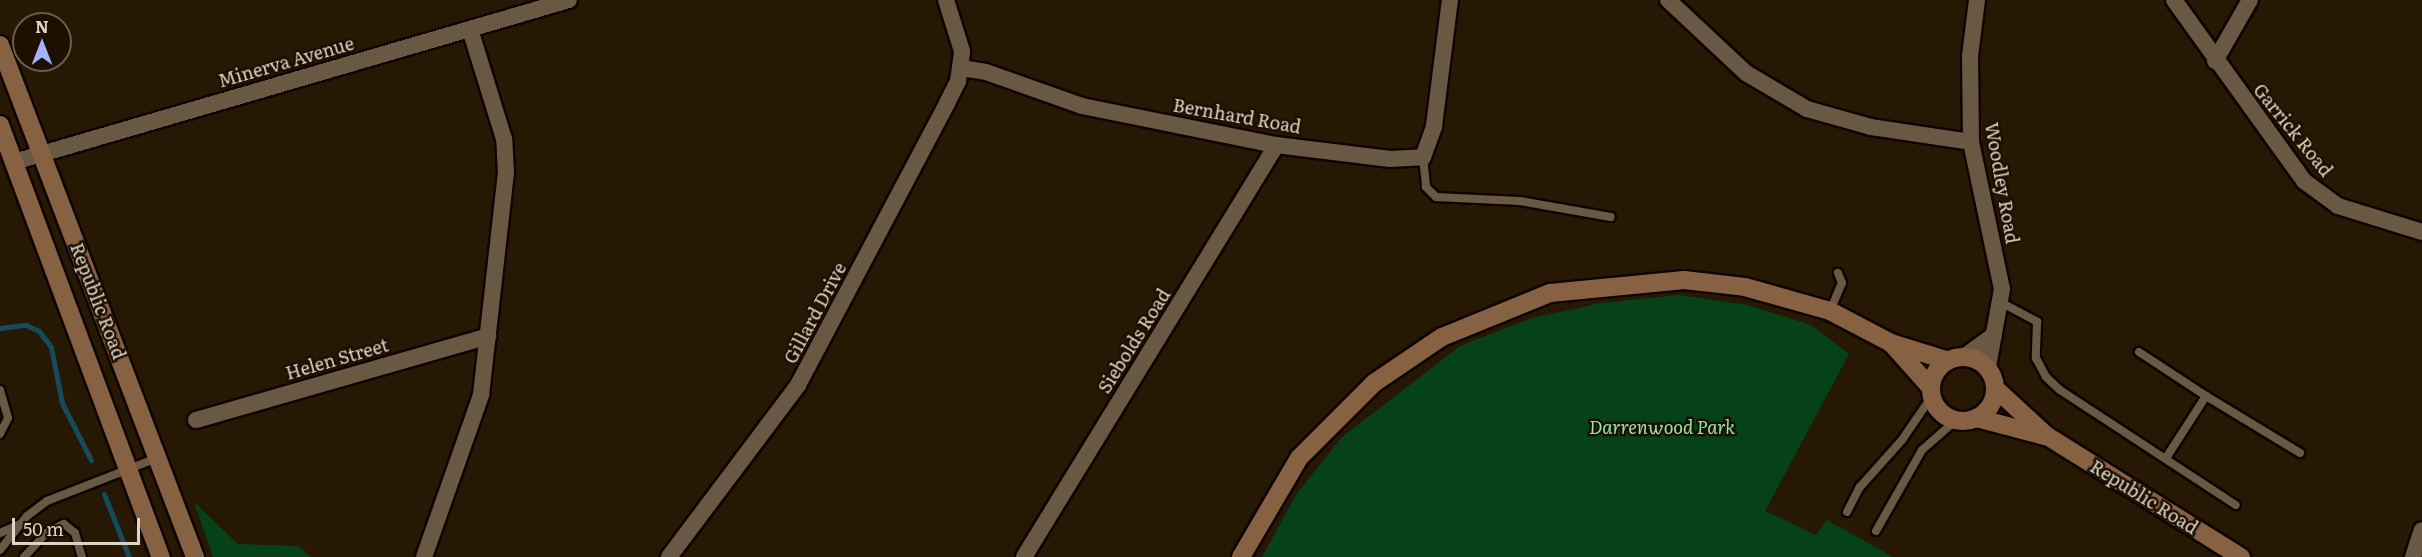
<!DOCTYPE html>
<style>
body{margin:0}
#map{position:relative;width:2422px;height:557px;overflow:hidden;background:#271804;font-family:Literata,serif}
div>[style]{position:absolute}
.green>*{inset:0;background:#05421a}
.stream>*{height:5px;margin:-2.5px;padding:0 2.5px;transform-origin:2.5px;border-radius:2.5px;background:#144c5d}
.roads{filter:drop-shadow(2px 0 #0f0400) drop-shadow(-2px 0 #0f0400) drop-shadow(0 2px #0f0400) drop-shadow(0 -2px #0f0400)}
.service>*{height:8px;margin:-4px;padding:0 4px;transform-origin:4px;border-radius:4px;background:#6a5942}
.minor>*{height:16px;margin:-8px;padding:0 8px;transform-origin:8px;border-radius:8px;background:#6a5942}
.secondary>*{height:18px;margin:-9px;padding:0 9px;transform-origin:9px;border-radius:9px;background:#866142}
.secondary>.ring{margin:-9px;padding:0;box-sizing:content-box;background:none;border:18px solid #866142;border-radius:50%}
span{translate:-50% -50%;white-space:nowrap;text-align:center;line-height:1.15;-webkit-text-stroke:5px #1d0f00;paint-order:stroke}
.street-label{font-size:18px;color:#ddd3c6}
.park-label{font-size:18px;color:#8ee9a0;font-style:italic}
.north{position:absolute;left:12px;top:12px;width:60px;height:60px;box-sizing:border-box;background:#1d0f00;border:2px solid #6a5d4f;border-radius:50%;rotate:0deg;font-size:16px;font-weight:700;line-height:24px;text-align:center;color:#ddd3c6}
.north::after{content:'';display:block;margin:auto;width:21px;height:27px;background:#a3b2fd;clip-path:polygon(50% 0,100% 100%,50% 72%,0 100%)}
.scale{position:absolute;left:12px;top:518px;width:128px;height:27px;box-sizing:border-box;border:3px solid #ddd3c6;border-top:0;padding-left:8px;font-size:18px;line-height:21px;white-space:nowrap;color:#ddd3c6;-webkit-text-stroke:4px #1d0f00;paint-order:stroke}
</style>
<div id="map">
<div class="green">
<i style="clip-path:polygon(1679px 295px,1748px 305px,1811px 325px,1849px 354px,1765px 511px,1816px 535px,1827px 520px,1893px 557px,1262px 557px,1296px 495px,1341px 438px,1460px 346px,1532px 318px,1601px 303px)"></i>
<i style="clip-path:polygon(194px 502px,238px 544px,298px 546px,311px 557px,213px 557px)"></i>
</div>
<div class="stream">
<i style="left:0;top:328px;width:26px;rotate:-7deg"></i>
<i style="left:26px;top:325px;width:14px;rotate:25deg"></i>
<i style="left:39px;top:331px;width:20px;rotate:53deg"></i>
<i style="left:51px;top:347px;width:57px;rotate:78.9deg"></i>
<i style="left:62px;top:403px;width:64px;rotate:63deg"></i>
<i style="left:104px;top:494px;width:68px;rotate:68.4deg"></i>
</div>
<div class="roads">
<div class="service">
<i style="left:1423px;top:157px;width:30px;rotate:84deg"></i>
<i style="left:1426px;top:187px;width:14px;rotate:45deg"></i>
<i style="left:1436px;top:197px;width:84px;rotate:2.7deg"></i>
<i style="left:1520px;top:201px;width:92px;rotate:10deg"></i>
<i style="left:2002px;top:303px;width:40px;rotate:28deg"></i>
<i style="left:2037px;top:322px;width:36px;rotate:92deg"></i>
<i style="left:2036px;top:358px;width:21px;rotate:62deg"></i>
<i style="left:2046px;top:377px;width:19px;rotate:43deg"></i>
<i style="left:2060px;top:390px;width:210px;rotate:33.2deg"></i>
<i style="left:1830px;top:311px;width:30px;rotate:-67deg"></i>
<i style="left:1842px;top:283px;width:11px;rotate:-112deg"></i>
<i style="left:2139px;top:352px;width:80px;rotate:33.3deg"></i>
<i style="left:0;top:390px;width:29px;rotate:74deg"></i>
<i style="left:8px;top:418px;width:18px;rotate:117deg"></i>
<i style="left:2166px;top:458px;width:74px;rotate:-57.2deg"></i>
<i style="left:2206px;top:396px;width:110px;rotate:31.2deg"></i>
<i style="left:1847px;top:512px;width:28px;rotate:-63deg"></i>
<i style="left:1860px;top:487px;width:63px;rotate:-48.2deg"></i>
<i style="left:1902px;top:440px;width:53px;rotate:-55.7deg"></i>
<i style="left:1876px;top:531px;width:93px;rotate:-60.4deg"></i>
<i style="left:1922px;top:450px;width:44px;rotate:-41.3deg"></i>
<i style="left:0;top:533px;width:22px;rotate:-24deg"></i>
<i style="left:0;top:550px;width:43px;rotate:-51.5deg"></i>
<i style="left:27px;top:516px;width:25px;rotate:-37deg"></i>
<i style="left:47px;top:501px;width:118px;rotate:-21.4deg"></i>
<i style="left:24px;top:557px;width:33px;rotate:-47deg"></i>
<i style="left:46px;top:533px;width:20px;rotate:-27deg"></i>
<i style="left:64px;top:524px;width:14px;rotate:39deg"></i>
<i style="left:75px;top:533px;width:25px;rotate:74deg"></i>
</div>
<div class="minor">
<i style="left:1668px;top:0;width:107px;rotate:43.1deg"></i>
<i style="left:1746px;top:73px;width:71px;rotate:30.5deg"></i>
<i style="left:1807px;top:109px;width:66px;rotate:15.7deg"></i>
<i style="left:1871px;top:127px;width:101px;rotate:8.5deg"></i>
<i style="left:1977px;top:0;width:56px;rotate:97.1deg"></i>
<i style="left:1970px;top:56px;width:86px;rotate:89.3deg"></i>
<i style="left:1971px;top:142px;width:150px;rotate:78.1deg"></i>
<i style="left:2002px;top:289px;width:79px;rotate:100.2deg"></i>
<i style="left:2174px;top:0;width:223px;rotate:54.3deg"></i>
<i style="left:2304px;top:181px;width:42px;rotate:36.3deg"></i>
<i style="left:2338px;top:206px;width:88px;rotate:17.2deg"></i>
<i style="left:2215px;top:61px;width:70px;rotate:-60.2deg"></i>
<i style="left:961px;top:68px;width:25px;rotate:9deg"></i>
<i style="left:986px;top:72px;width:102px;rotate:19.5deg"></i>
<i style="left:1082px;top:106px;width:198px;rotate:11.4deg"></i>
<i style="left:1276px;top:145px;width:115px;rotate:7deg"></i>
<i style="left:1390px;top:159px;width:33px;rotate:-3deg"></i>
<i style="left:1423px;top:157px;width:33px;rotate:-70deg"></i>
<i style="left:1434px;top:126px;width:127px;rotate:-82.8deg"></i>
<i style="left:14px;top:162px;width:578px;rotate:-16.27deg"></i>
<i style="left:1965px;top:356px;width:36px;rotate:-36deg"></i>
<i style="left:196px;top:420px;width:304px;rotate:-16deg"></i>
<i style="left:424px;top:557px;width:172px;rotate:-70.6deg"></i>
<i style="left:481px;top:395px;width:223px;rotate:-83.6deg"></i>
<i style="left:506px;top:173px;width:34px;rotate:-93deg"></i>
<i style="left:504px;top:139px;width:115px;rotate:-107.2deg"></i>
<i style="left:669px;top:557px;width:215px;rotate:-53.1deg"></i>
<i style="left:798px;top:385px;width:319px;rotate:-62.1deg"></i>
<i style="left:947px;top:103px;width:25px;rotate:-63deg"></i>
<i style="left:958px;top:81px;width:30px;rotate:-82deg"></i>
<i style="left:962px;top:51px;width:53px;rotate:-107.4deg"></i>
<i style="left:1024px;top:557px;width:483px;rotate:-58.5deg"></i>
<i style="left:2413px;top:557px;width:28px;rotate:-72deg"></i>
</div>
<div class="secondary">
<i style="left:0;top:45px;width:548px;rotate:69.15deg"></i>
<i style="left:0;top:125px;width:461px;rotate:69.6deg"></i>
<i style="left:1892px;top:344px;width:59px;rotate:48.4deg"></i>
<i class="ring" style="left:1931px;top:357px;width:46px;height:46px"></i>
<i style="left:1996px;top:389px;width:69px;rotate:42.7deg"></i>
<i style="left:2047px;top:436px;width:229px;rotate:32deg"></i>
<i style="left:1977px;top:418px;width:70px;rotate:14.8deg"></i>
<i style="left:1241px;top:557px;width:115px;rotate:-59.6deg"></i>
<i style="left:1299px;top:458px;width:106px;rotate:-45deg"></i>
<i style="left:1374px;top:383px;width:82px;rotate:-34.1deg"></i>
<i style="left:1442px;top:337px;width:117px;rotate:-22.2deg"></i>
<i style="left:1550px;top:293px;width:135px;rotate:-5.5deg"></i>
<i style="left:1684px;top:280px;width:61px;rotate:6.5deg"></i>
<i style="left:1745px;top:287px;width:88px;rotate:15.8deg"></i>
<i style="left:1830px;top:311px;width:69px;rotate:27.7deg"></i>
<i style="left:1891px;top:343px;width:58px;rotate:17.2deg"></i>
</div>
</div>
<div class="street-label">
<span style="left:286px;top:62px;rotate:-16deg">Minerva Avenue</span>
<span style="left:1237px;top:116px;rotate:10deg">Bernhard Road</span>
<span style="left:2293px;top:130px;rotate:51deg">Garrick Road</span>
<span style="left:2002px;top:183px;rotate:80deg">Woodley Road</span>
<span style="left:98px;top:301px;rotate:69deg">Republic Road</span>
<span style="left:815px;top:313px;rotate:-62deg">Gillard Drive</span>
<span style="left:1134px;top:341px;rotate:-58deg">Siebolds Road</span>
<span style="left:337px;top:359px;rotate:-16deg">Helen Street</span>
<span style="left:2144px;top:497px;rotate:32deg">Republic Road</span>
</div>
<div class="park-label">
<span style="left:1662px;top:427px">Darrenwood Park</span>
</div>
<div class="north">N</div>
<div class="scale">50 m</div>
</div>
